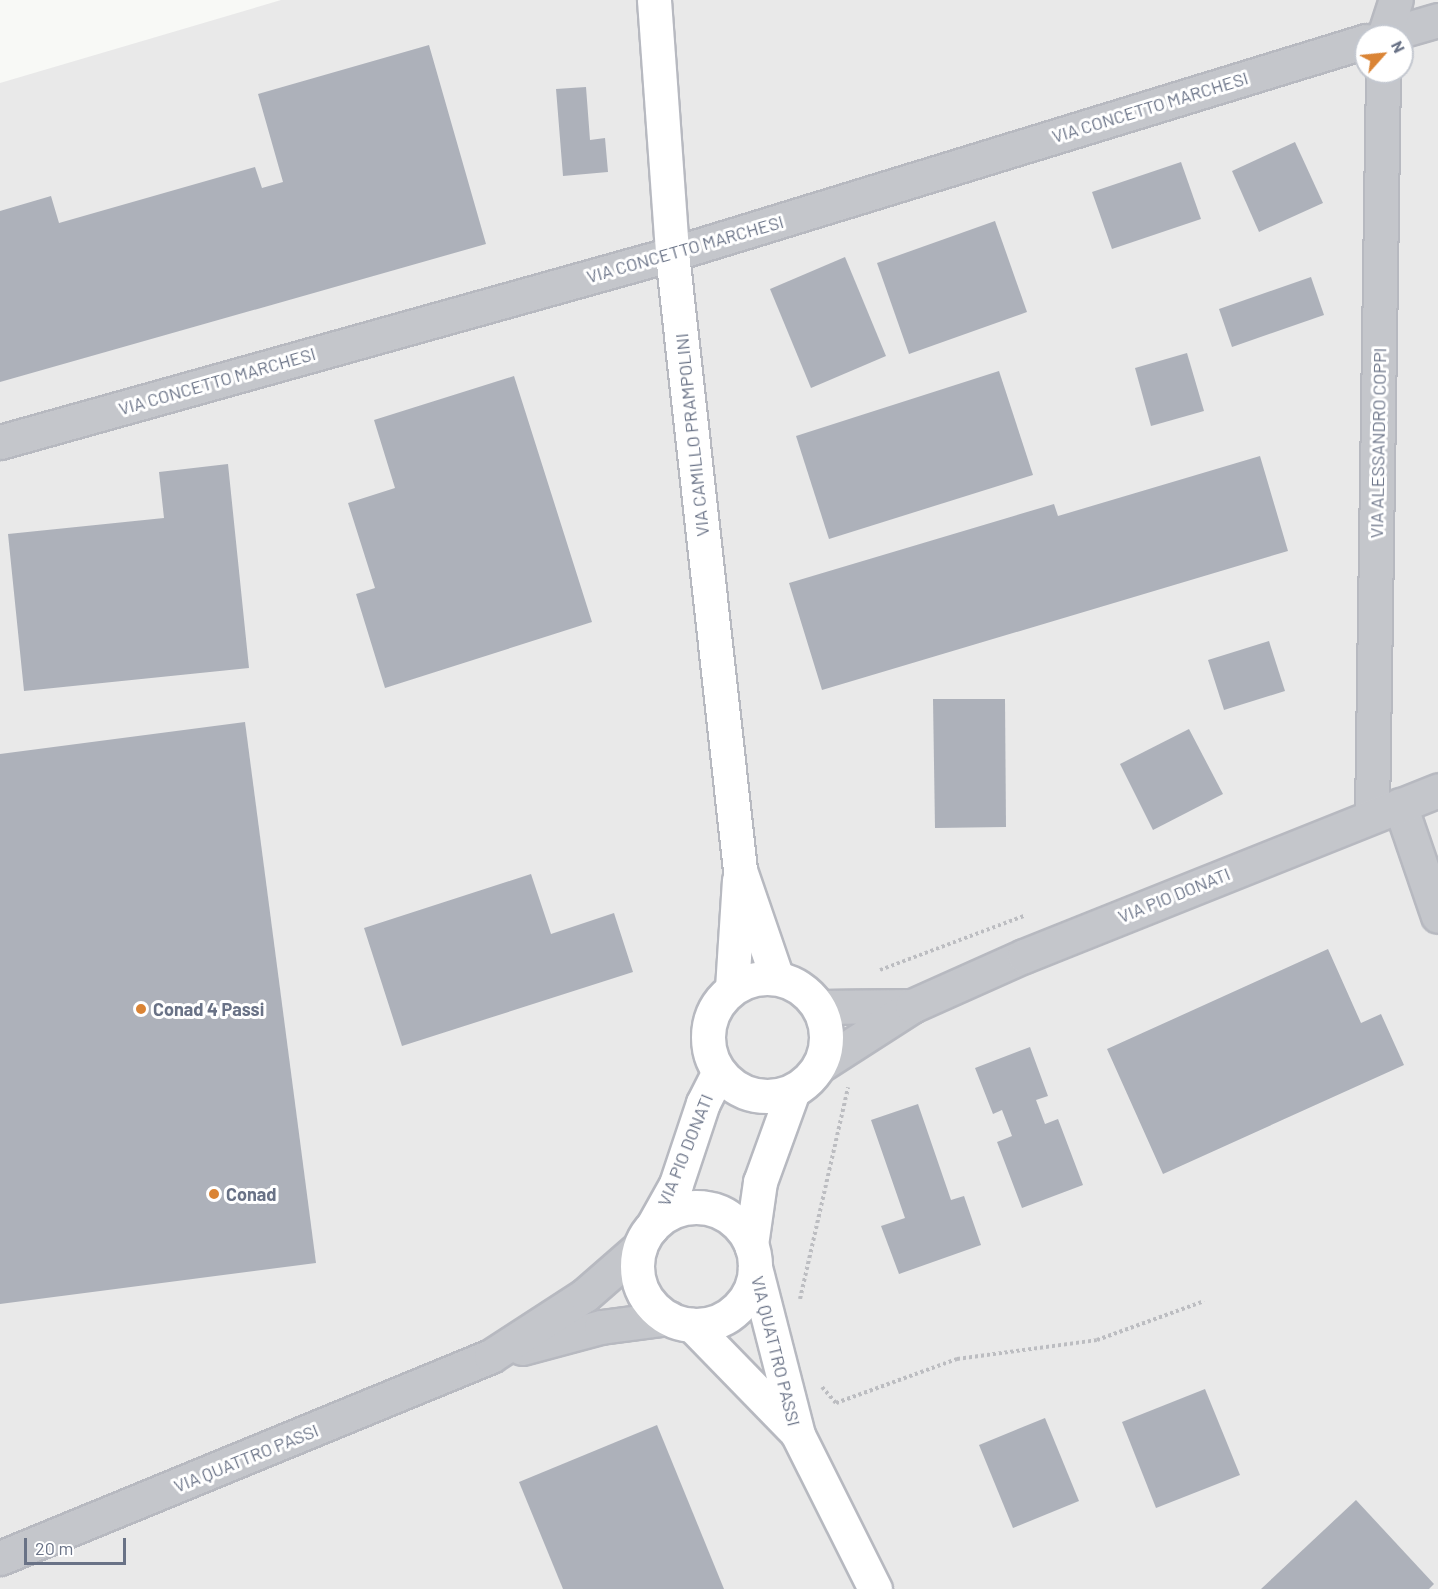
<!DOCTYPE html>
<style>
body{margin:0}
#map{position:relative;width:1438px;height:1589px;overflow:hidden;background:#f8f9f6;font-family:Barlow,sans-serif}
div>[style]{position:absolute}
.built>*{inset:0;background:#e9e9e9}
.building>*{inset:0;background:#adb1ba}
.path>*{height:4px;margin-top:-2px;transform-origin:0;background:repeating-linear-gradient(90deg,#bcbdc1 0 3px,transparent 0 6px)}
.roads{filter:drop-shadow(2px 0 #b7b9c0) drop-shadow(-2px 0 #b7b9c0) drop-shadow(0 2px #b7b9c0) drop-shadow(0 -2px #b7b9c0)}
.street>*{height:33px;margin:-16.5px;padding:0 16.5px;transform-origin:16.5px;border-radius:16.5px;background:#c4c6cb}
.secondary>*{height:33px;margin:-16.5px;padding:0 16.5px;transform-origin:16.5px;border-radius:16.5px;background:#fff}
.secondary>.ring{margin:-16.5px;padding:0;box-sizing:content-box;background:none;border:33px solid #fff;border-radius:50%}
.dots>*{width:16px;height:16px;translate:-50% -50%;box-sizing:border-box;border:3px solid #fff;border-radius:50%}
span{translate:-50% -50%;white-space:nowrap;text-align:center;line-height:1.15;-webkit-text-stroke:6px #fff;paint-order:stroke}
.street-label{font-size:18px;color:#697286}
.poi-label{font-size:18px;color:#697286;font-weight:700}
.left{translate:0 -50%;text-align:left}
.north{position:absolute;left:1354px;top:24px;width:60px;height:60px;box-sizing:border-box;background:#fff;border:2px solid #c3c7cf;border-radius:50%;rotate:63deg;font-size:16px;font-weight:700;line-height:24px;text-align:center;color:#697286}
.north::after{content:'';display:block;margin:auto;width:21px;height:27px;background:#da8435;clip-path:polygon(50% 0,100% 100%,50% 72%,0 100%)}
.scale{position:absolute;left:24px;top:1538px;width:102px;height:27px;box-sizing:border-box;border:3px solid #697286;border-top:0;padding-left:8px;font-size:18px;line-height:21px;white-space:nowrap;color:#697286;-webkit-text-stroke:4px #fff;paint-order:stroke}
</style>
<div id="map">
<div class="built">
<i style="clip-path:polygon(evenodd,281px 0,1438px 0,1438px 1589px,0 1589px,0 83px,281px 0,1366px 36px,1402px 36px,1402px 72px,1366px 72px,1366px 36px)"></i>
</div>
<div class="building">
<i style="clip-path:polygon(429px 45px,486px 244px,0 382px,0 211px,51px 196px,59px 223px,255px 167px,262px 188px,283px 182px,258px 94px)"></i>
<i style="clip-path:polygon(586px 87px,590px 140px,605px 138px,608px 172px,563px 176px,556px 89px)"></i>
<i style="clip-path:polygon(1295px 142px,1323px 203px,1259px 232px,1232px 171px)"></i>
<i style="clip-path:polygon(1181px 162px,1201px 219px,1112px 249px,1092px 192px)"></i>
<i style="clip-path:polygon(995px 221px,1027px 312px,909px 354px,877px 263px)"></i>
<i style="clip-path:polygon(845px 257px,886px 356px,811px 388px,770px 289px)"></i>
<i style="clip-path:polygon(1311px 277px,1324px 315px,1232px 347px,1219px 309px)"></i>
<i style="clip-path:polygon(1187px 353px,1204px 411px,1151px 426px,1135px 368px)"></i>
<i style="clip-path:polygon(999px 371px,1033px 475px,829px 539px,796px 436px)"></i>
<i style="clip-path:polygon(514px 376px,592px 622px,385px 688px,356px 594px,375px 588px,348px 503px,395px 488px,374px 420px)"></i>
<i style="clip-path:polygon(1260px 456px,1288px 551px,822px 690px,789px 583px,1054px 504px,1058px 516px)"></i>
<i style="clip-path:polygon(228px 464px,249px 668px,24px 691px,8px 534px,164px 518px,159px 472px)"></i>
<i style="clip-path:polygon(1269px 641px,1285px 691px,1224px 710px,1208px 660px)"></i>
<i style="clip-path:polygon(933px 699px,1005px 699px,1006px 827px,935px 828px)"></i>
<i style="clip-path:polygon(245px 722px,316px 1263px,0 1304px,0 754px)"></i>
<i style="clip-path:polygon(1189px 729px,1223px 794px,1153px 830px,1120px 764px)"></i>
<i style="clip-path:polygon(531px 874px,551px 934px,614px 913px,633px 972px,402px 1046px,364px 928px)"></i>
<i style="clip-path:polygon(1328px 949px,1361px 1023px,1381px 1014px,1404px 1065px,1163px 1174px,1107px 1049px)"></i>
<i style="clip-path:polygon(1030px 1047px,1048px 1096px,1036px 1100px,1045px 1124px,1058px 1119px,1083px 1185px,1022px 1208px,997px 1142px,1012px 1136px,1002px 1110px,993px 1114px,975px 1068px)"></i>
<i style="clip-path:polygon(918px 1104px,951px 1200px,964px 1196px,981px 1245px,899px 1274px,881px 1226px,905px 1218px,871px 1120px)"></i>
<i style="clip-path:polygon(1205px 1389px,1240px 1475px,1156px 1508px,1122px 1422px)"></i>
<i style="clip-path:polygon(1045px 1418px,1079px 1501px,1013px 1528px,979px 1445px)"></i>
<i style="clip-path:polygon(657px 1425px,724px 1589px,563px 1589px,519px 1482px)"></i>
<i style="clip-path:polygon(1356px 1500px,1434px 1584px,1429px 1589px,1261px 1589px)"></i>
</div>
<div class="path">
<i style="left:880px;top:970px;width:154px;rotate:-20.6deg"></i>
<i style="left:800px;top:1299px;width:217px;rotate:-77.2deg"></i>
<i style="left:822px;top:1387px;width:21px;rotate:49deg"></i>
<i style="left:836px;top:1403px;width:129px;rotate:-20deg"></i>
<i style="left:957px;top:1359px;width:141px;rotate:-7.7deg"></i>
<i style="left:1097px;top:1340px;width:114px;rotate:-20deg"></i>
</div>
<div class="roads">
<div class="street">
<i style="left:1383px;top:36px;width:57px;rotate:-16.2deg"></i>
<i style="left:1384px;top:36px;width:38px;rotate:-72deg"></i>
<i style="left:0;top:442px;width:698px;rotate:-15.63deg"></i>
<i style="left:672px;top:254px;width:726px;rotate:-17.06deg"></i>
<i style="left:1400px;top:805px;width:117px;rotate:71.1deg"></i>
<i style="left:1372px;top:814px;width:742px;rotate:-89.15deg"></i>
<i style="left:819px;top:1007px;width:93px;rotate:-0.6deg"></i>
<i style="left:819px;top:1066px;width:111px;rotate:-32.8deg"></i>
<i style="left:912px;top:1006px;width:123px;rotate:-24.1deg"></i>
<i style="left:1024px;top:956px;width:446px;rotate:-21.8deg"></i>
<i style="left:522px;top:1348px;width:82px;rotate:-14.9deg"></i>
<i style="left:601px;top:1327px;width:69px;rotate:-7.5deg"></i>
<i style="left:0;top:1558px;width:531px;rotate:-22.36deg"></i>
<i style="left:491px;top:1356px;width:112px;rotate:-33deg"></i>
<i style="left:585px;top:1295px;width:73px;rotate:-41.1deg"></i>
</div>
<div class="secondary">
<i style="left:654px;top:0;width:255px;rotate:85.9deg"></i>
<i style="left:672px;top:254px;width:620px;rotate:83.7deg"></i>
<i style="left:740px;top:870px;width:114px;rotate:71.1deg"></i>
<i class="ring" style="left:708px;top:978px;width:85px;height:85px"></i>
<i style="left:732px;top:988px;width:108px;rotate:-86.3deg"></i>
<i class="ring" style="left:637px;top:1207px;width:85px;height:85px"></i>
<i style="left:652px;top:1227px;width:49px;rotate:-60.8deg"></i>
<i style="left:676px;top:1184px;width:85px;rotate:-71.6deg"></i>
<i style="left:703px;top:1103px;width:35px;rotate:-63deg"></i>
<i style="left:751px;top:1245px;width:64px;rotate:-81.9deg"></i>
<i style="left:760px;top:1182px;width:97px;rotate:-70.1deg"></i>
<i style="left:755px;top:1267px;width:173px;rotate:75.6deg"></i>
<i style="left:798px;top:1435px;width:172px;rotate:63.4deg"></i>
<i style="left:692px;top:1325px;width:145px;rotate:45.8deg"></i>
</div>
</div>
<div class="dots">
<i style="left:141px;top:1009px;background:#da8435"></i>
<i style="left:214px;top:1194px;background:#da8435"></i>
</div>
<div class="street-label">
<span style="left:1150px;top:107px;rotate:-17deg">VIA CONCETTO MARCHESI</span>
<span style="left:685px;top:249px;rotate:-16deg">VIA CONCETTO MARCHESI</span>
<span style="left:217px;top:381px;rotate:-16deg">VIA CONCETTO MARCHESI</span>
<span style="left:692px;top:435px;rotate:-96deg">VIA CAMILLO PRAMPOLINI</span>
<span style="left:1378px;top:443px;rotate:-89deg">VIA ALESSANDRO COPPI</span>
<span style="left:1174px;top:895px;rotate:-22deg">VIA PIO DONATI</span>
<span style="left:685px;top:1150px;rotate:-68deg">VIA PIO DONATI</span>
<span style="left:776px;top:1351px;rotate:76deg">VIA QUATTRO PASSI</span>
<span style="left:246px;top:1458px;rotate:-22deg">VIA QUATTRO PASSI</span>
</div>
<div class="poi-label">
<span class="left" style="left:153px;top:1009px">Conad 4 Passi</span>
<span class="left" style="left:226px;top:1194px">Conad</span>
</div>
<div class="north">N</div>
<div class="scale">20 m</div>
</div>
